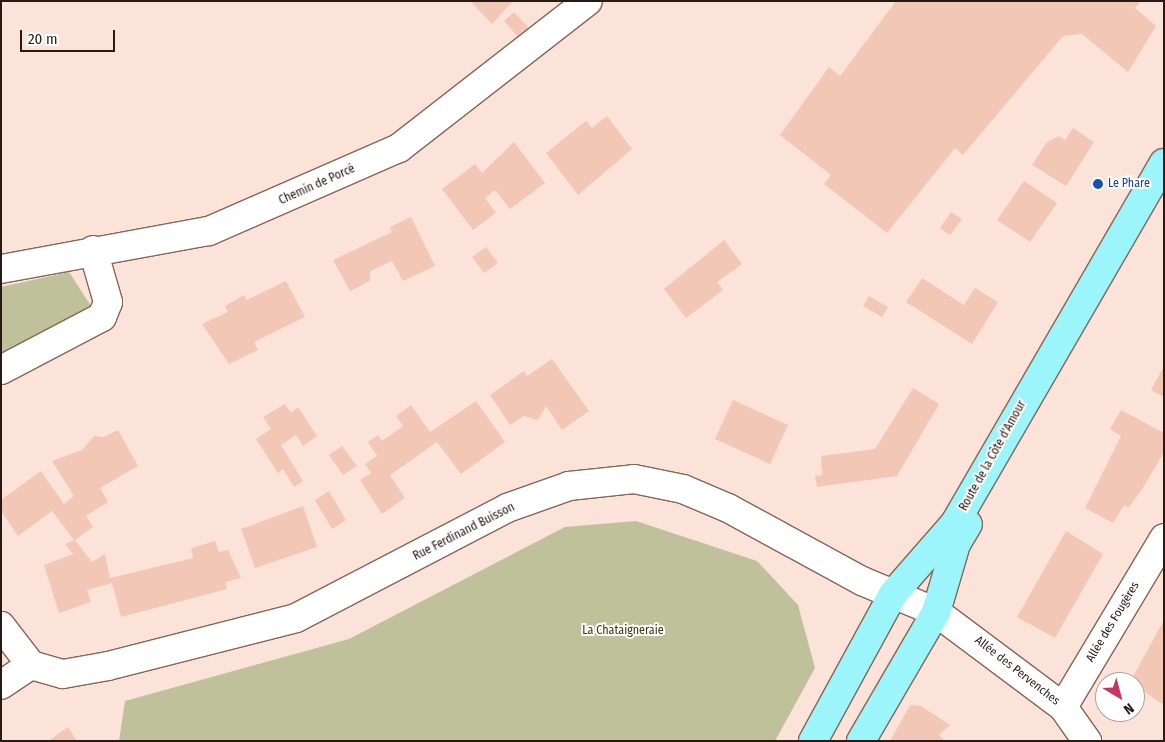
<!DOCTYPE html>
<meta charset="utf-8">
<style>
body{margin:0}
#map{position:relative;width:1165px;height:742px;overflow:hidden;background:#fbe3d9;font-family:"Fira Sans Condensed",sans-serif}
div>[style]{position:absolute}
.green>*{inset:0;background:#bec199}
.building>*{inset:0;background:#f3c7b6}
.roads{filter:drop-shadow(1px 0 #866557) drop-shadow(-1px 0 #866557) drop-shadow(0 1px #866557) drop-shadow(0 -1px #866557)}
.minor>*{height:28px;margin:-14px;padding:0 14px;transform-origin:14px;border-radius:14px;background:#fff}
.major>*{height:28px;margin:-14px;padding:0 14px;transform-origin:14px;border-radius:14px;background:#9bf5fa}
.dots>*{width:14px;height:14px;translate:-50% -50%;box-sizing:border-box;border:2px solid #fff;border-radius:50%}
span{translate:-50% -50%;white-space:nowrap;text-align:center;line-height:1.15;-webkit-text-stroke:4px #fff;paint-order:stroke}
.transit-label{font-size:12px;color:#164399}
.left{translate:0 -50%;text-align:left}
.street-label{font-size:12px;color:#271913}
.park-label{font-size:12px;color:#393a08}
.frame{position:absolute;inset:0;border:2px solid #271913;pointer-events:none}
.north{position:absolute;left:1095px;top:672px;width:50px;height:50px;box-sizing:border-box;background:#fff;border:1px solid #a9a3a1;border-radius:50%;rotate:143deg;font-size:14px;font-weight:700;line-height:20px;text-align:center;color:#271913}
.north::after{content:'';display:block;margin:auto;width:18px;height:22px;background:#c53660;clip-path:polygon(50% 0,100% 100%,50% 72%,0 100%)}
.scale{position:absolute;left:20px;top:30px;width:95px;height:22px;box-sizing:border-box;border:2px solid #271913;border-top:0;padding-left:6px;font-size:15px;line-height:18px;white-space:nowrap;color:#271913;-webkit-text-stroke:4px #fff;paint-order:stroke}
</style>
<div id="map">
<div class="green">
<i style="clip-path:polygon(69px 272px,91px 306px,1px 355px,1px 287px)"></i>
<i style="clip-path:polygon(636px 521px,757px 561px,798px 605px,815px 668px,775px 741px,119px 741px,125px 701px,349px 639px,565px 527px)"></i>
</div>
<div class="building">
<i style="clip-path:polygon(513px 1px,492px 24px,472px 3px,473px 1px)"></i>
<i style="clip-path:polygon(896px 1px,1141px 1px,1135px 8px,1156px 26px,1128px 72px,1082px 34px,1063px 36px,963px 155px,955px 148px,887px 233px,824px 184px,831px 175px,780px 135px,829px 67px,840px 76px)"></i>
<i style="clip-path:polygon(514px 12px,529px 28px,518px 37px,504px 21px)"></i>
<i style="clip-path:polygon(607px 116px,632px 149px,578px 195px,546px 153px,586px 121px,592px 128px)"></i>
<i style="clip-path:polygon(1073px 128px,1094px 142px,1066px 186px,1032px 165px,1047px 142px,1059px 136px,1065px 140px)"></i>
<i style="clip-path:polygon(514px 142px,545px 183px,510px 209px,495px 190px,485px 198px,496px 213px,473px 230px,442px 189px,475px 164px,482px 173px)"></i>
<i style="clip-path:polygon(1024px 181px,1057px 203px,1030px 242px,997px 220px)"></i>
<i style="clip-path:polygon(951px 212px,962px 219px,950px 235px,940px 228px)"></i>
<i style="clip-path:polygon(411px 217px,435px 266px,403px 281px,392px 261px,370px 271px,370px 281px,350px 291px,333px 260px,392px 232px,390px 227px)"></i>
<i style="clip-path:polygon(724px 240px,742px 264px,717px 282px,723px 290px,686px 318px,664px 289px)"></i>
<i style="clip-path:polygon(486px 247px,498px 263px,484px 273px,472px 257px)"></i>
<i style="clip-path:polygon(922px 278px,964px 305px,975px 288px,998px 302px,972px 344px,906px 302px)"></i>
<i style="clip-path:polygon(286px 281px,305px 317px,254px 342px,258px 350px,229px 364px,202px 324px,228px 312px,225px 306px,244px 295px,247px 300px)"></i>
<i style="clip-path:polygon(869px 296px,888px 307px,882px 317px,863px 306px)"></i>
<i style="clip-path:polygon(552px 359px,589px 411px,562px 430px,546px 406px,538px 420px,524px 416px,510px 425px,490px 395px,524px 371px,527px 376px)"></i>
<i style="clip-path:polygon(1164px 366px,1164px 397px,1151px 390px)"></i>
<i style="clip-path:polygon(913px 388px,939px 404px,897px 476px,817px 487px,815px 476px,822px 475px,821px 456px,875px 449px)"></i>
<i style="clip-path:polygon(733px 400px,788px 425px,770px 464px,715px 439px)"></i>
<i style="clip-path:polygon(476px 401px,505px 442px,461px 474px,437px 442px,390px 475px,405px 498px,382px 514px,360px 480px,371px 473px,365px 464px,377px 456px,368px 442px,378px 435px,382px 441px,403px 426px,396px 416px,411px 405px,430px 432px)"></i>
<i style="clip-path:polygon(285px 404px,291px 413px,298px 407px,317px 436px,303px 446px,296px 435px,281px 445px,303px 481px,294px 487px,283px 469px,278px 473px,256px 439px,271px 429px,263px 417px)"></i>
<i style="clip-path:polygon(1121px 410px,1164px 433px,1164px 452px,1143px 488px,1128px 508px,1124px 505px,1113px 523px,1085px 508px,1121px 436px,1110px 429px)"></i>
<i style="clip-path:polygon(118px 430px,138px 466px,100px 488px,108px 502px,86px 516px,93px 527px,75px 540px,92px 562px,105px 554px,110px 578px,193px 558px,191px 548px,215px 541px,219px 552px,228px 550px,241px 578px,225px 582px,227px 589px,121px 617px,112px 583px,87px 590px,91px 602px,59px 613px,44px 565px,73px 554px,65px 544px,74px 540px,52px 511px,18px 536px,1px 511px,1px 500px,41px 471px,64px 504px,74px 496px,52px 461px,82px 450px,94px 436px,104px 437px)"></i>
<i style="clip-path:polygon(342px 446px,357px 466px,343px 475px,329px 455px)"></i>
<i style="clip-path:polygon(329px 491px,346px 520px,332px 529px,315px 500px)"></i>
<i style="clip-path:polygon(303px 506px,317px 547px,255px 568px,241px 529px)"></i>
<i style="clip-path:polygon(1066px 531px,1103px 554px,1055px 638px,1017px 617px)"></i>
<i style="clip-path:polygon(1164px 620px,1164px 705px,1130px 682px)"></i>
<i style="clip-path:polygon(910px 705px,921px 706px,950px 725px,939px 735px,945px 741px,890px 741px)"></i>
<i style="clip-path:polygon(68px 727px,77px 741px,48px 741px)"></i>
</div>
<div class="roads">
<div class="minor">
<i style="left:1px;top:269px;width:211px;rotate:-10.4deg"></i>
<i style="left:209px;top:231px;width:207px;rotate:-23.6deg"></i>
<i style="left:399px;top:148px;width:239px;rotate:-37.9deg"></i>
<i style="left:1px;top:370px;width:114px;rotate:-27.7deg"></i>
<i style="left:102px;top:317px;width:16px;rotate:-68deg"></i>
<i style="left:108px;top:302px;width:54px;rotate:-106.1deg"></i>
<i style="left:1px;top:626px;width:49px;rotate:52.4deg"></i>
<i style="left:31px;top:665px;width:33px;rotate:16deg"></i>
<i style="left:63px;top:674px;width:46px;rotate:-10.1deg"></i>
<i style="left:108px;top:666px;width:194px;rotate:-14.3deg"></i>
<i style="left:296px;top:618px;width:238px;rotate:-27.5deg"></i>
<i style="left:507px;top:508px;width:66px;rotate:-19.5deg"></i>
<i style="left:569px;top:486px;width:65px;rotate:-6.1deg"></i>
<i style="left:634px;top:479px;width:50px;rotate:11.5deg"></i>
<i style="left:683px;top:489px;width:49px;rotate:22.9deg"></i>
<i style="left:728px;top:508px;width:153px;rotate:28.6deg"></i>
<i style="left:862px;top:581px;width:80px;rotate:22.7deg"></i>
<i style="left:936px;top:612px;width:159px;rotate:36.8deg"></i>
<i style="left:1063px;top:707px;width:42px;rotate:54.8deg"></i>
<i style="left:1px;top:685px;width:36px;rotate:-34deg"></i>
<i style="left:1063px;top:707px;width:197px;rotate:-59.1deg"></i>
</div>
<div class="major">
<i style="left:813px;top:741px;width:167px;rotate:-61.4deg"></i>
<i style="left:893px;top:594px;width:94px;rotate:-48.9deg"></i>
<i style="left:955px;top:523px;width:416px;rotate:-59.9deg"></i>
<i style="left:861px;top:741px;width:149px;rotate:-59.8deg"></i>
<i style="left:936px;top:612px;width:71px;rotate:-73.6deg"></i>
<i style="left:956px;top:544px;width:23px;rotate:-59deg"></i>
</div>
</div>
<div class="dots">
<i style="left:1098px;top:184px;background:#1a4fb4"></i>
</div>
<div class="transit-label">
<span class="left" style="left:1108px;top:184px">Le Phare</span>
</div>
<div class="street-label">
<span style="left:317px;top:185px;rotate:-24deg">Chemin de Porcé</span>
<span style="left:993px;top:456px;rotate:-61deg">Route de la Côte d'Amour</span>
<span style="left:464px;top:532px;rotate:-27deg">Rue Ferdinand Buisson</span>
<span style="left:1113px;top:622px;rotate:-59deg">Allée des Fougères</span>
<span style="left:1017px;top:671px;rotate:38deg">Allée des Pervenches</span>
</div>
<div class="park-label">
<span style="left:623px;top:631px">La Chataigneraie</span>
</div>
<div class="frame"></div>
<div class="north">N</div>
<div class="scale">20 m</div>
</div>
